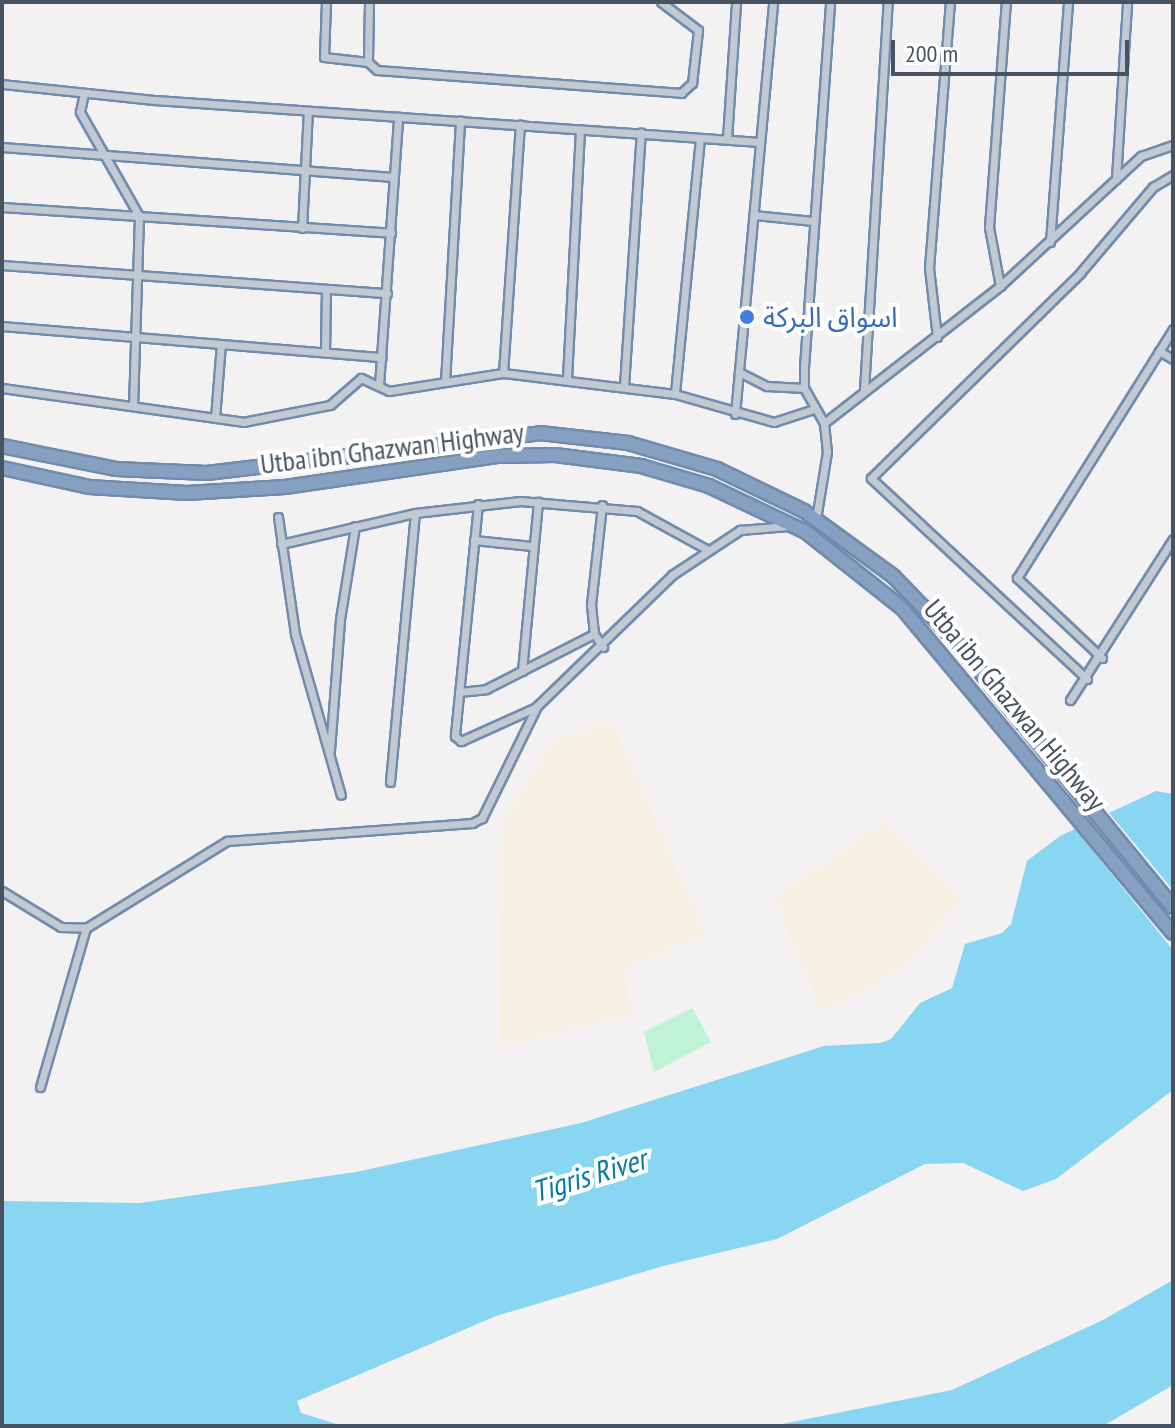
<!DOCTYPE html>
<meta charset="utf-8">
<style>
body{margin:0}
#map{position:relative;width:1175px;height:1428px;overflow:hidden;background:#f3f1f1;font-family:"PT Sans Narrow","Noto Sans Arabic",sans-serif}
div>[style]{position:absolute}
.green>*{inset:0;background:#bef3d5}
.sand>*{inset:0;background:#f5f0e1}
.water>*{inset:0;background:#88d6f2}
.pier>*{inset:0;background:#f3f1f1}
.roads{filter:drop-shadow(2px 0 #718bae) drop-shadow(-2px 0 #718bae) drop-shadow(0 2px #718bae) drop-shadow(0 -2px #718bae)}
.street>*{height:7px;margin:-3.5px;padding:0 3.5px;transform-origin:3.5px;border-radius:3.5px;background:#c1cad3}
.highway>*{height:12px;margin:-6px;padding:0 6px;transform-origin:6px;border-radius:6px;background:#86a0c2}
.dots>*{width:22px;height:22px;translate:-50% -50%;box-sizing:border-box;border:4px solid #fff;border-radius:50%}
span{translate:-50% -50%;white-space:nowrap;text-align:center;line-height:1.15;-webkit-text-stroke:8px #fff;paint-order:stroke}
.shop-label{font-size:28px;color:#366cbe}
.left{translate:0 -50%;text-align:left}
.street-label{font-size:28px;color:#475360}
.water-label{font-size:30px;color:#047ba6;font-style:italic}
.frame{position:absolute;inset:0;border:4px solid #475360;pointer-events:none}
.scale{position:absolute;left:891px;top:40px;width:238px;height:36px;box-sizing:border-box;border:4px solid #475360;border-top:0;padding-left:10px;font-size:24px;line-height:28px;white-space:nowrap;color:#475360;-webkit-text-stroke:6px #fff;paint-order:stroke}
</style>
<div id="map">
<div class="green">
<i style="clip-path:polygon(692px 1008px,711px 1042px,654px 1072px,644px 1032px)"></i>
</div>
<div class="sand">
<i style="clip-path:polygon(613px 724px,704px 932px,624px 970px,632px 1013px,499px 1047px,503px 824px,552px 742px)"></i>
<i style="clip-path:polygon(883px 824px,962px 899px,901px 968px,822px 1012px,775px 899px)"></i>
</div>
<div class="water">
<i style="clip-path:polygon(1156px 791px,1173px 794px,1173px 1090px,1056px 1179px,1023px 1191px,963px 1163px,925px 1164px,777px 1239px,663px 1266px,496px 1316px,297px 1401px,301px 1413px,343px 1426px,2px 1426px,2px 1201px,140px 1203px,356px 1172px,581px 1123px,824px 1046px,880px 1043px,891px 1039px,920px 1003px,952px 988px,965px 944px,1002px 933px,1011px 924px,1027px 861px,1060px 836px)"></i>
<i style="clip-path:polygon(1173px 1280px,1173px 1385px,1103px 1426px,772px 1426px,952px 1390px,1103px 1320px)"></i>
</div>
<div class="pier">
<i style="clip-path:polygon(1105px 808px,1173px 890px,1173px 950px,1072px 825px)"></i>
</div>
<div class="roads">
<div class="street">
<i style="left:326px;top:2px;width:55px;rotate:92.1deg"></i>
<i style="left:324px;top:57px;width:44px;rotate:6.5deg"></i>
<i style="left:369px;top:2px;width:60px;rotate:91deg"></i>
<i style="left:368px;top:62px;width:12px;rotate:42deg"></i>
<i style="left:377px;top:70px;width:305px;rotate:4.3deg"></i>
<i style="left:681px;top:93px;width:15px;rotate:-42deg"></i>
<i style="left:692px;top:83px;width:53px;rotate:-83.5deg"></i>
<i style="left:698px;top:30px;width:46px;rotate:-142.9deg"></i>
<i style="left:2px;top:84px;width:154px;rotate:6deg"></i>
<i style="left:155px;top:100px;width:606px;rotate:3.97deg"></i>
<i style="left:84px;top:93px;width:19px;rotate:102deg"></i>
<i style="left:80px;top:112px;width:120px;rotate:60.4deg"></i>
<i style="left:139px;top:216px;width:187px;rotate:91.8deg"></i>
<i style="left:700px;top:138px;width:257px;rotate:95.6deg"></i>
<i style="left:675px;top:394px;width:103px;rotate:15.8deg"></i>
<i style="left:774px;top:422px;width:42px;rotate:-18deg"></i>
<i style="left:727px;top:139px;width:137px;rotate:-86.2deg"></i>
<i style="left:2px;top:147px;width:392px;rotate:4.4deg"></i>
<i style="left:1116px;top:179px;width:177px;rotate:-86.4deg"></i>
<i style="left:2px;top:207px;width:390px;rotate:3.8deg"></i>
<i style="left:754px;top:215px;width:58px;rotate:5.9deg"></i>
<i style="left:302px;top:228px;width:117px;rotate:-87.1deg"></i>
<i style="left:1050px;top:242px;width:241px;rotate:-85.7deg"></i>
<i style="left:2px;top:265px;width:386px;rotate:4.2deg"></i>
<i style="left:1000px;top:286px;width:60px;rotate:-100.6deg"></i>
<i style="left:989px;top:227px;width:226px;rotate:-85.7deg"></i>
<i style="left:2px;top:326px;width:381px;rotate:4.7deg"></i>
<i style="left:937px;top:337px;width:69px;rotate:-96.6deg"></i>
<i style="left:929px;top:268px;width:267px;rotate:-85.5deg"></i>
<i style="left:1159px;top:351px;width:16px;rotate:30deg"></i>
<i style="left:325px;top:352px;width:63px;rotate:-89.1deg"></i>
<i style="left:739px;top:372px;width:31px;rotate:27deg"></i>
<i style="left:767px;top:386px;width:37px;rotate:3deg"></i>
<i style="left:503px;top:373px;width:249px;rotate:-86.1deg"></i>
<i style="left:567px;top:378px;width:249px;rotate:-87deg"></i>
<i style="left:445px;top:382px;width:262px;rotate:-86.7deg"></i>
<i style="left:379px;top:385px;width:269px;rotate:-85.9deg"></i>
<i style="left:624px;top:386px;width:254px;rotate:-86.2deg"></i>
<i style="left:2px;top:388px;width:243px;rotate:8deg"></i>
<i style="left:243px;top:422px;width:89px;rotate:-11.1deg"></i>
<i style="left:330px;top:405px;width:41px;rotate:-41.1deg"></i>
<i style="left:361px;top:378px;width:31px;rotate:25deg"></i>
<i style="left:389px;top:391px;width:115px;rotate:-9deg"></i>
<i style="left:503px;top:373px;width:173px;rotate:7deg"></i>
<i style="left:864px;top:390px;width:389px;rotate:-86.5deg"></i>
<i style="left:735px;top:414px;width:414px;rotate:-84.7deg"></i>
<i style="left:215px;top:418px;width:74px;rotate:-85.4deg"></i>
<i style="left:824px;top:423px;width:223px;rotate:-37.9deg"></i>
<i style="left:1000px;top:286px;width:192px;rotate:-42.7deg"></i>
<i style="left:1141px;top:156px;width:34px;rotate:-19deg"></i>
<i style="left:478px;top:504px;width:233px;rotate:95.7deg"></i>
<i style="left:455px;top:736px;width:8px;rotate:40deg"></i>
<i style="left:461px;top:741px;width:80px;rotate:-24.3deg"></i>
<i style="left:602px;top:505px;width:101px;rotate:96.3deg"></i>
<i style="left:591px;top:605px;width:29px;rotate:84deg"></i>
<i style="left:594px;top:634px;width:16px;rotate:55deg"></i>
<i style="left:278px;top:517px;width:118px;rotate:81.7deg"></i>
<i style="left:295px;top:634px;width:167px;rotate:74.1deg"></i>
<i style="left:816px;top:519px;width:68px;rotate:-80.7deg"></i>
<i style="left:827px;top:452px;width:29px;rotate:-96deg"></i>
<i style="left:824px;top:423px;width:40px;rotate:-119.7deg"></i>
<i style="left:804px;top:388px;width:21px;rotate:-90deg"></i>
<i style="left:804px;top:367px;width:366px;rotate:-85.9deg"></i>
<i style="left:474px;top:540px;width:58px;rotate:5.9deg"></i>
<i style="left:281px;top:544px;width:138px;rotate:-13deg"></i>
<i style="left:415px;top:513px;width:106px;rotate:-6.5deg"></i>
<i style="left:520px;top:501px;width:117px;rotate:4.9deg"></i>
<i style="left:637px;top:511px;width:81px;rotate:28.8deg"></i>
<i style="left:1102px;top:658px;width:117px;rotate:-136.7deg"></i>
<i style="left:1017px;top:578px;width:294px;rotate:-57.9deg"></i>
<i style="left:522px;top:671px;width:170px;rotate:-84.6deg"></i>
<i style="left:1087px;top:679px;width:295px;rotate:-137.1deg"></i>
<i style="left:871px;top:478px;width:293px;rotate:-44.4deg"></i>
<i style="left:1080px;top:273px;width:113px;rotate:-49.7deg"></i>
<i style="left:1153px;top:187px;width:23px;rotate:-31deg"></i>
<i style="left:459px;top:692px;width:27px;rotate:-6deg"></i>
<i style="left:486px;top:689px;width:121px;rotate:-27deg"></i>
<i style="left:1070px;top:700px;width:191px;rotate:-57.4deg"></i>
<i style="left:330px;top:750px;width:131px;rotate:-85.6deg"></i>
<i style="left:340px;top:619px;width:94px;rotate:-80.8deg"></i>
<i style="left:390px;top:782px;width:270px;rotate:-84.7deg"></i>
<i style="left:2px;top:891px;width:69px;rotate:31.4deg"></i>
<i style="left:61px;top:927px;width:25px;rotate:2deg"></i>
<i style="left:86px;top:928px;width:166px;rotate:-31.7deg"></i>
<i style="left:227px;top:841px;width:246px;rotate:-4.2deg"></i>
<i style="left:472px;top:823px;width:11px;rotate:-27deg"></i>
<i style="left:482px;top:818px;width:125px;rotate:-63.8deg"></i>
<i style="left:537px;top:706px;width:188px;rotate:-44.1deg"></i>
<i style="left:672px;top:575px;width:82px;rotate:-33.5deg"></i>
<i style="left:740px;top:530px;width:48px;rotate:-4.8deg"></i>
<i style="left:40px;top:1087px;width:166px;rotate:-73.9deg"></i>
</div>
<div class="highway">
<i style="left:2px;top:446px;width:116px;rotate:11.4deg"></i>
<i style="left:116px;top:469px;width:91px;rotate:2.5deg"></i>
<i style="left:207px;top:473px;width:335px;rotate:-6.8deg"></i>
<i style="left:540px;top:433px;width:89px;rotate:6.5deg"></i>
<i style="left:628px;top:443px;width:93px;rotate:16.3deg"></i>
<i style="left:717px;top:469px;width:97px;rotate:25.8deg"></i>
<i style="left:804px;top:511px;width:110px;rotate:36.1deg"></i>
<i style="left:893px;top:576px;width:83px;rotate:46deg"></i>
<i style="left:951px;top:636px;width:350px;rotate:50.7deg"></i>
<i style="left:2px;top:468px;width:89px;rotate:12.3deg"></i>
<i style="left:89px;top:487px;width:98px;rotate:3.5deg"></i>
<i style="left:187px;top:493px;width:98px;rotate:-3.5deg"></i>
<i style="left:285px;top:487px;width:214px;rotate:-8.3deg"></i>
<i style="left:497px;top:456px;width:58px;rotate:-1deg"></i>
<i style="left:555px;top:455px;width:87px;rotate:7.3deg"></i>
<i style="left:641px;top:466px;width:71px;rotate:16.4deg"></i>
<i style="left:709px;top:486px;width:107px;rotate:25.4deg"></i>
<i style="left:806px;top:532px;width:122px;rotate:38.4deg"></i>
<i style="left:902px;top:608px;width:423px;rotate:50.2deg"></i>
</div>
</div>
<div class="dots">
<i style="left:747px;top:317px;background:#3f7fe0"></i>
</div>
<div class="shop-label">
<span class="left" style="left:763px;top:317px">اسواق البركة</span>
</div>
<div class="street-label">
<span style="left:392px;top:448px;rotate:-7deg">Utba ibn Ghazwan Highway</span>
<span style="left:1015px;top:705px;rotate:50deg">Utba ibn Ghazwan Highway</span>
</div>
<div class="water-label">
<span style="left:589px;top:1175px;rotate:-17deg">Tigris River</span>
</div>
<div class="frame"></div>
<div class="scale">200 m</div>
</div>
